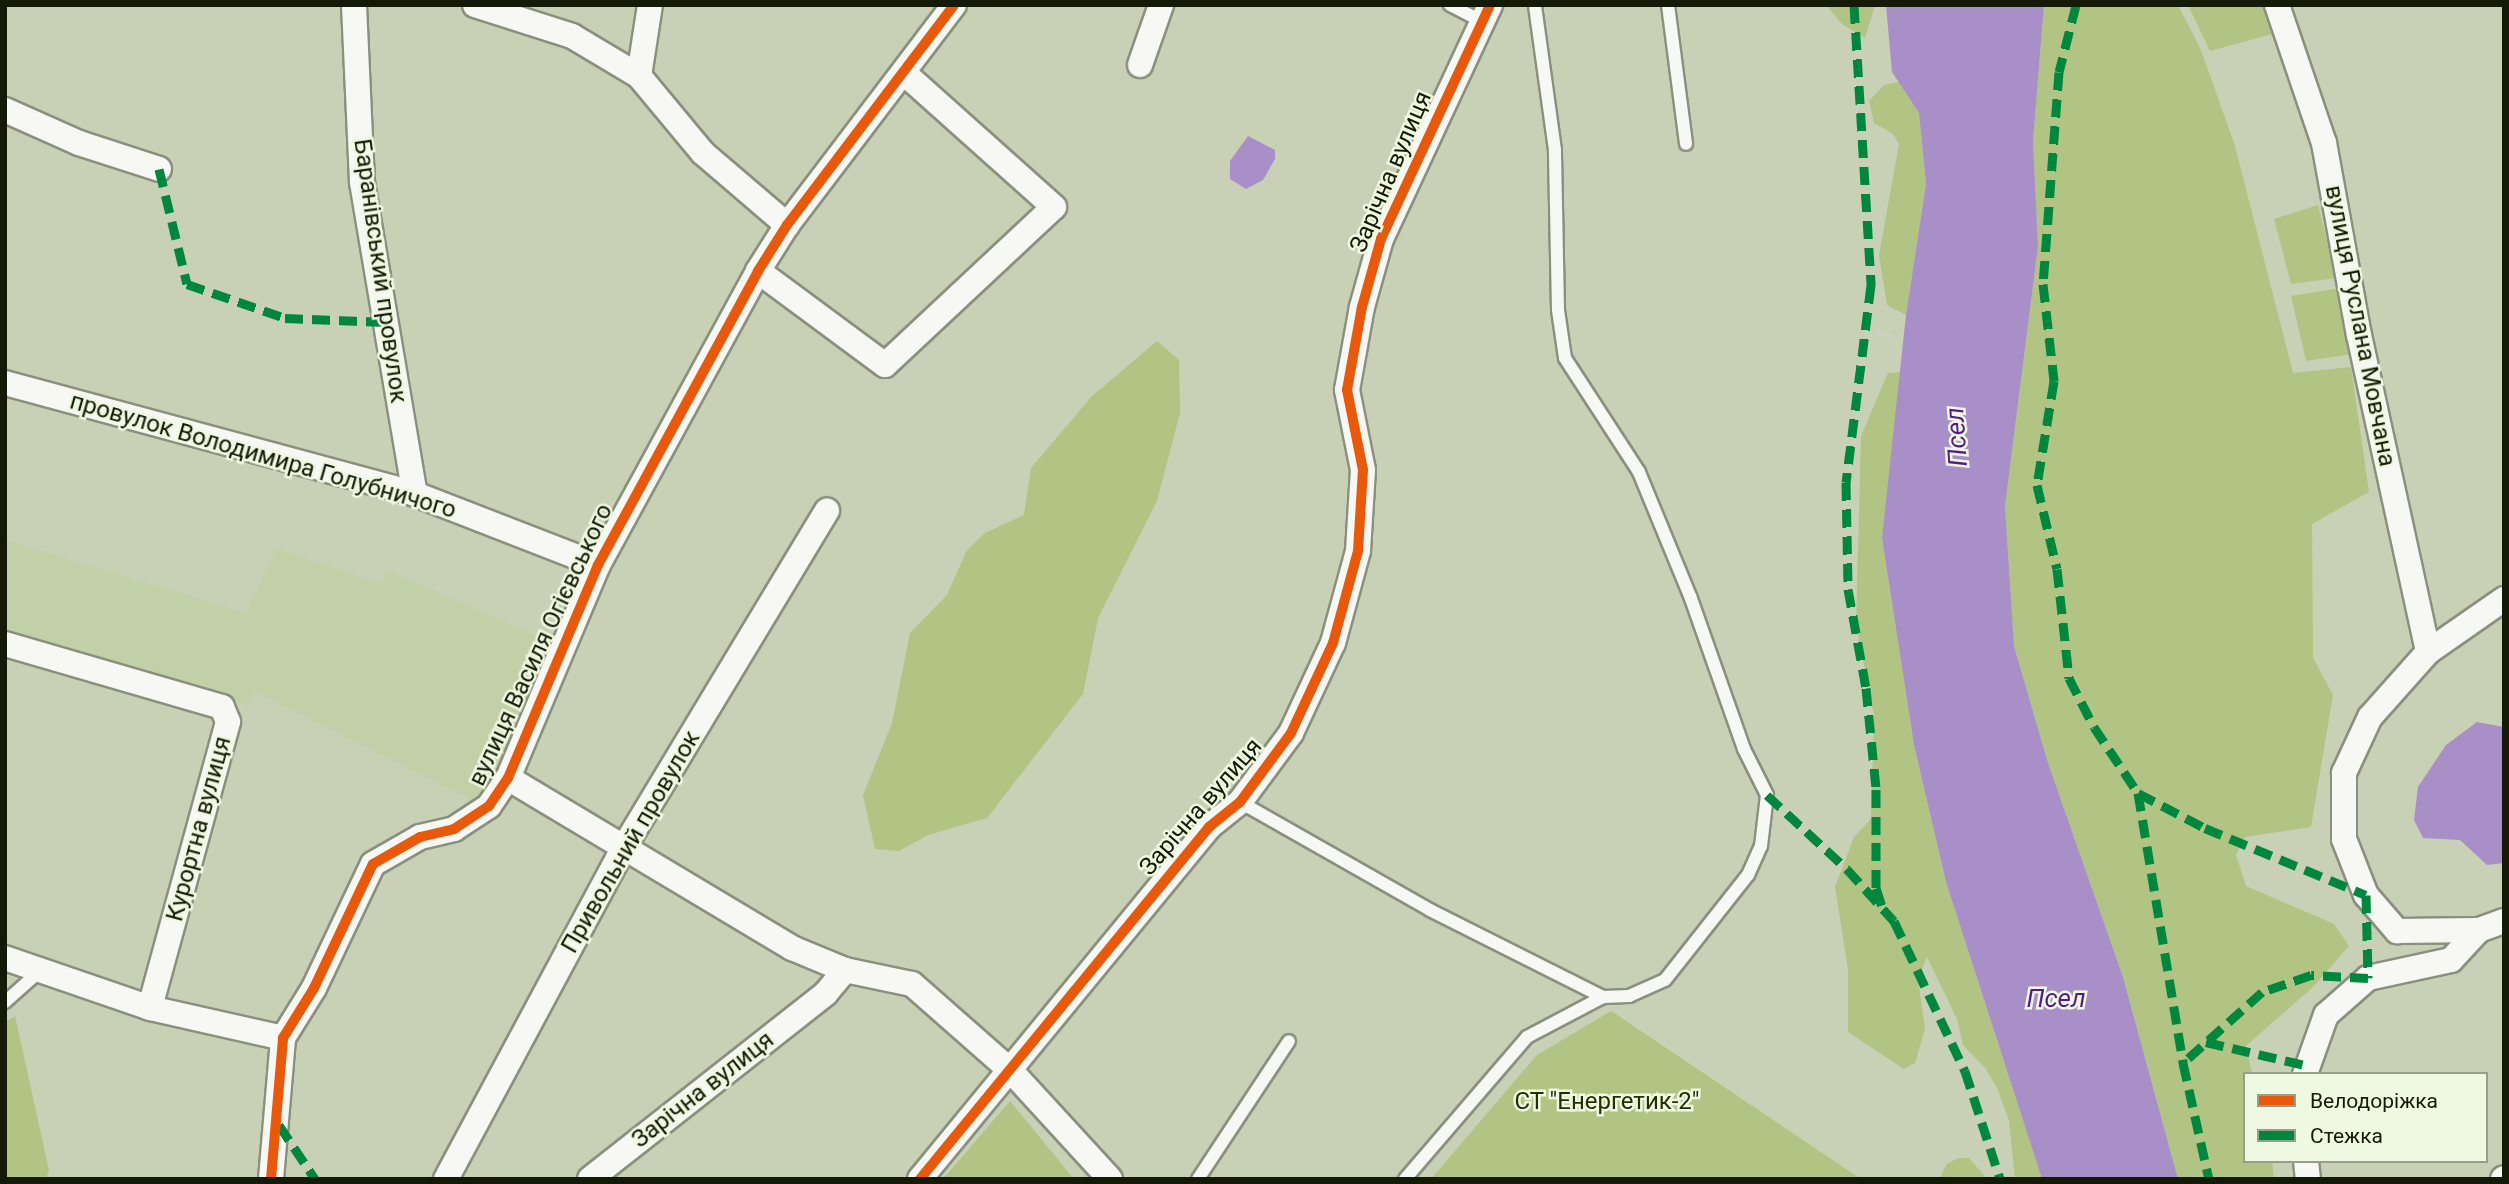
<!DOCTYPE html>
<meta charset="utf-8">
<style>
body{margin:0}
#map{position:relative;width:2509px;height:1184px;overflow:hidden;background:#c8d0b6;font-family:Roboto,sans-serif}
div>[style]{position:absolute}
.built>*{inset:0;background:#c2d0a7}
.green>*{inset:0;background:#b1c483}
.water>*{inset:0;background:#a88fc8}
.path>*{height:3.5px;margin-top:-1.75px;transform-origin:0;background:repeating-linear-gradient(90deg,#cdcfc8 0 7px,transparent 0 10.5px)}
.roads{filter:drop-shadow(2px 0 #8a907d) drop-shadow(-2px 0 #8a907d) drop-shadow(0 2px #8a907d) drop-shadow(0 -2px #8a907d)}
.service>*{height:12px;margin:-6px;padding:0 6px;transform-origin:6px;border-radius:6px;background:#f7f8f4}
.minor>*{height:24px;margin:-12px;padding:0 12px;transform-origin:12px;border-radius:12px;background:#f7f8f4}
.quiet>*{height:9px;margin-top:-4.5px;transform-origin:0;background:repeating-linear-gradient(90deg,#00873e 0 18px,transparent 0 27px)}
.cycleway>*{height:10px;margin:-5px;padding:0 5px;transform-origin:5px;border-radius:5px;background:#e8590c}
span{translate:-50% -50%;white-space:nowrap;text-align:center;line-height:1.15;-webkit-text-stroke:5px #eff8e0;paint-order:stroke}
.street-label{font-size:24px;color:#141908}
.park-label{font-size:24px;color:#232e01}
.water-label{font-size:26px;color:#561a8a;font-style:italic}
.frame{position:absolute;inset:0;border:7px solid #141908;pointer-events:none}
.legend{position:absolute;left:2243px;top:1072px;width:245px;height:91px;box-sizing:border-box;background:#eff8e0;border:2px solid #979f8a;margin:0;padding:9px 12px;list-style:none;font-size:21px;color:#141908}
.legend li{display:flex;align-items:center;gap:14px;height:35px}
.legend b{width:35px;border:2px solid #979f8a}
</style>
<div id="map">
<div class="built">
<i style="clip-path:polygon(5px 540px,246px 613px,277px 549px,382px 584px,388px 571px,560px 646px,480px 804px,254px 691px,249px 706px,5px 631px)"></i>
</div>
<div class="green">
<i style="clip-path:polygon(1826px 5px,1875px 5px,1865px 38px,1842px 24px)"></i>
<i style="clip-path:polygon(2044px 5px,2178px 5px,2201px 50px,2235px 146px,2293px 373px,2351px 367px,2369px 492px,2312px 524px,2313px 658px,2333px 695px,2311px 827px,2245px 837px,2236px 855px,2246px 886px,2334px 924px,2349px 946px,2314px 986px,2246px 1046px,2252px 1074px,2245px 1074px,2245px 1161px,2272px 1161px,2274px 1179px,2178px 1179px,2123px 977px,2048px 763px,2014px 646px,2005px 506px,2038px 246px,2033px 141px)"></i>
<i style="clip-path:polygon(2188px 5px,2263px 5px,2272px 34px,2210px 51px)"></i>
<i style="clip-path:polygon(1899px 82px,1919px 113px,1926px 184px,1906px 315px,1887px 305px,1879px 255px,1899px 144px,1893px 134px,1874px 123px,1869px 101px,1884px 85px)"></i>
<i style="clip-path:polygon(2318px 205px,2336px 278px,2291px 284px,2274px 219px)"></i>
<i style="clip-path:polygon(2340px 288px,2352px 354px,2306px 361px,2291px 296px)"></i>
<i style="clip-path:polygon(1157px 341px,1179px 360px,1180px 413px,1157px 501px,1098px 618px,1083px 694px,987px 818px,928px 835px,899px 851px,875px 849px,863px 795px,892px 723px,910px 633px,947px 595px,967px 550px,985px 533px,1024px 515px,1031px 468px,1091px 397px)"></i>
<i style="clip-path:polygon(1903px 372px,1882px 538px,1914px 745px,1946px 882px,2042px 1179px,2015px 1179px,2009px 1120px,1997px 1088px,1986px 1069px,1963px 1045px,1957px 1019px,1927px 957px,1918px 979px,1925px 1029px,1915px 1063px,1904px 1069px,1848px 1032px,1848px 970px,1835px 887px,1854px 837px,1871px 819px,1874px 715px,1856px 625px,1861px 436px,1888px 373px)"></i>
<i style="clip-path:polygon(1611px 1011px,1861px 1179px,1431px 1179px,1537px 1055px)"></i>
<i style="clip-path:polygon(15px 1016px,49px 1170px,46px 1179px,5px 1179px,5px 1022px)"></i>
<i style="clip-path:polygon(1010px 1101px,1074px 1179px,943px 1179px)"></i>
<i style="clip-path:polygon(1958px 1158px,1969px 1158px,1987px 1179px,1939px 1179px,1947px 1164px)"></i>
</div>
<div class="water">
<i style="clip-path:polygon(1886px 5px,2044px 5px,2033px 141px,2038px 246px,2005px 506px,2014px 646px,2048px 763px,2123px 977px,2178px 1179px,2042px 1179px,1946px 882px,1914px 745px,1882px 538px,1906px 315px,1926px 184px,1919px 113px,1892px 72px)"></i>
<i style="clip-path:polygon(1248px 136px,1275px 150px,1275px 159px,1263px 180px,1246px 189px,1230px 179px,1230px 161px)"></i>
<i style="clip-path:polygon(2477px 722px,2504px 727px,2504px 863px,2487px 865px,2460px 840px,2423px 838px,2414px 820px,2418px 787px,2446px 745px)"></i>
</div>
<div class="path">
<i style="left:1877px;top:333px;width:16px;rotate:15deg"></i>
</div>
<div class="roads">
<div class="service">
<i style="left:1450px;top:5px;width:35px;rotate:27deg"></i>
<i style="left:1668px;top:5px;width:140px;rotate:82.6deg"></i>
<i style="left:1240px;top:802px;width:219px;rotate:29.6deg"></i>
<i style="left:1430px;top:910px;width:194px;rotate:26.7deg"></i>
<i style="left:5px;top:1002px;width:50px;rotate:-41.7deg"></i>
<i style="left:1198px;top:1179px;width:165px;rotate:-56.6deg"></i>
<i style="left:1405px;top:1179px;width:187px;rotate:-49.3deg"></i>
<i style="left:1527px;top:1037px;width:86px;rotate:-27.8deg"></i>
<i style="left:1603px;top:997px;width:26px;rotate:-2deg"></i>
<i style="left:1629px;top:996px;width:39px;rotate:-24deg"></i>
<i style="left:1665px;top:980px;width:134px;rotate:-51.7deg"></i>
<i style="left:1748px;top:875px;width:32px;rotate:-66deg"></i>
<i style="left:1761px;top:846px;width:51px;rotate:-83.3deg"></i>
<i style="left:1767px;top:795px;width:51px;rotate:-116.6deg"></i>
<i style="left:1744px;top:749px;width:162px;rotate:-109.4deg"></i>
<i style="left:1690px;top:596px;width:134px;rotate:-112.4deg"></i>
<i style="left:1639px;top:472px;width:136px;rotate:-123deg"></i>
<i style="left:1565px;top:358px;width:49px;rotate:-98.3deg"></i>
<i style="left:1558px;top:310px;width:160px;rotate:-91.1deg"></i>
<i style="left:1555px;top:150px;width:146px;rotate:-97.9deg"></i>
</div>
<div class="minor">
<i style="left:354px;top:5px;width:177px;rotate:87.4deg"></i>
<i style="left:362px;top:182px;width:316px;rotate:80.4deg"></i>
<i style="left:475px;top:5px;width:102px;rotate:17.7deg"></i>
<i style="left:572px;top:36px;width:78px;rotate:30.8deg"></i>
<i style="left:650px;top:5px;width:72px;rotate:98.8deg"></i>
<i style="left:639px;top:76px;width:100px;rotate:50.3deg"></i>
<i style="left:703px;top:153px;width:111px;rotate:40.6deg"></i>
<i style="left:2277px;top:5px;width:146px;rotate:71.2deg"></i>
<i style="left:2324px;top:143px;width:195px;rotate:79.7deg"></i>
<i style="left:2359px;top:335px;width:324px;rotate:77.7deg"></i>
<i style="left:1140px;top:65px;width:64px;rotate:-70.7deg"></i>
<i style="left:5px;top:110px;width:81px;rotate:24deg"></i>
<i style="left:79px;top:143px;width:84px;rotate:18deg"></i>
<i style="left:758px;top:271px;width:158px;rotate:36.5deg"></i>
<i style="left:885px;top:365px;width:231px;rotate:-43.1deg"></i>
<i style="left:1054px;top:207px;width:200px;rotate:-138.2deg"></i>
<i style="left:5px;top:383px;width:425px;rotate:15.1deg"></i>
<i style="left:415px;top:494px;width:196px;rotate:21.2deg"></i>
<i style="left:2504px;top:599px;width:93px;rotate:145.1deg"></i>
<i style="left:2428px;top:652px;width:87px;rotate:131.7deg"></i>
<i style="left:2370px;top:717px;width:62px;rotate:114.9deg"></i>
<i style="left:2344px;top:773px;width:66px;rotate:90deg"></i>
<i style="left:2344px;top:839px;width:60px;rotate:68.6deg"></i>
<i style="left:2366px;top:895px;width:48px;rotate:49.3deg"></i>
<i style="left:2397px;top:931px;width:82px;rotate:-0.7deg"></i>
<i style="left:2479px;top:930px;width:27px;rotate:-20deg"></i>
<i style="left:5px;top:644px;width:226px;rotate:16.2deg"></i>
<i style="left:222px;top:707px;width:16px;rotate:68deg"></i>
<i style="left:228px;top:722px;width:296px;rotate:105.3deg"></i>
<i style="left:508px;top:778px;width:331px;rotate:30.9deg"></i>
<i style="left:792px;top:948px;width:57px;rotate:22.5deg"></i>
<i style="left:845px;top:970px;width:68px;rotate:11.8deg"></i>
<i style="left:912px;top:984px;width:133px;rotate:41.3deg"></i>
<i style="left:1012px;top:1072px;width:145px;rotate:47.5deg"></i>
<i style="left:5px;top:958px;width:153px;rotate:19deg"></i>
<i style="left:150px;top:1008px;width:136px;rotate:12.7deg"></i>
<i style="left:2305px;top:1074px;width:63px;rotate:-70.4deg"></i>
<i style="left:2326px;top:1015px;width:56px;rotate:-41.4deg"></i>
<i style="left:2368px;top:978px;width:85px;rotate:-12.2deg"></i>
<i style="left:2451px;top:960px;width:41px;rotate:-47deg"></i>
<i style="left:2306px;top:1161px;width:18px;rotate:84deg"></i>
<i style="left:271px;top:1179px;width:142px;rotate:-85.1deg"></i>
<i style="left:283px;top:1038px;width:59px;rotate:-58.2deg"></i>
<i style="left:314px;top:988px;width:137px;rotate:-64.6deg"></i>
<i style="left:373px;top:864px;width:54px;rotate:-29.9deg"></i>
<i style="left:420px;top:837px;width:35px;rotate:-13deg"></i>
<i style="left:454px;top:829px;width:42px;rotate:-33.3deg"></i>
<i style="left:489px;top:806px;width:34px;rotate:-56deg"></i>
<i style="left:508px;top:778px;width:231px;rotate:-67.1deg"></i>
<i style="left:598px;top:565px;width:335px;rotate:-61.4deg"></i>
<i style="left:758px;top:271px;width:54px;rotate:-57.8deg"></i>
<i style="left:787px;top:225px;width:276px;rotate:-52.8deg"></i>
<i style="left:446px;top:1179px;width:377px;rotate:-61.8deg"></i>
<i style="left:624px;top:847px;width:393px;rotate:-58.9deg"></i>
<i style="left:590px;top:1179px;width:300px;rotate:-38.2deg"></i>
<i style="left:826px;top:993px;width:30px;rotate:-50deg"></i>
<i style="left:920px;top:1179px;width:455px;rotate:-50.6deg"></i>
<i style="left:1209px;top:827px;width:40px;rotate:-39deg"></i>
<i style="left:1240px;top:802px;width:86px;rotate:-53.5deg"></i>
<i style="left:1291px;top:733px;width:99px;rotate:-65deg"></i>
<i style="left:1333px;top:643px;width:95px;rotate:-74.8deg"></i>
<i style="left:1358px;top:551px;width:81px;rotate:-86.5deg"></i>
<i style="left:1363px;top:470px;width:82px;rotate:-101.3deg"></i>
<i style="left:1347px;top:390px;width:84px;rotate:-79.8deg"></i>
<i style="left:1362px;top:307px;width:71px;rotate:-74.4deg"></i>
<i style="left:1381px;top:239px;width:258px;rotate:-65deg"></i>
<i style="left:2503px;top:1179px;width:1px;rotate:-45deg"></i>
</div>
</div>
<div class="quiet">
<i style="left:1854px;top:5px;width:281px;rotate:86.5deg"></i>
<i style="left:1871px;top:285px;width:199px;rotate:97.2deg"></i>
<i style="left:1846px;top:482px;width:107px;rotate:88.9deg"></i>
<i style="left:1848px;top:589px;width:101px;rotate:79.7deg"></i>
<i style="left:1866px;top:688px;width:101px;rotate:84.3deg"></i>
<i style="left:1876px;top:789px;width:99px;rotate:90deg"></i>
<i style="left:1876px;top:888px;width:22px;rotate:72deg"></i>
<i style="left:2076px;top:5px;width:69px;rotate:104.2deg"></i>
<i style="left:2059px;top:72px;width:213px;rotate:94.3deg"></i>
<i style="left:2043px;top:284px;width:98px;rotate:83.5deg"></i>
<i style="left:2054px;top:381px;width:105px;rotate:99.3deg"></i>
<i style="left:2037px;top:485px;width:86px;rotate:76.6deg"></i>
<i style="left:2057px;top:569px;width:110px;rotate:83.7deg"></i>
<i style="left:2069px;top:678px;width:55px;rotate:63deg"></i>
<i style="left:2094px;top:727px;width:79px;rotate:56.3deg"></i>
<i style="left:2138px;top:793px;width:76px;rotate:27.6deg"></i>
<i style="left:2205px;top:828px;width:174px;rotate:22.6deg"></i>
<i style="left:2366px;top:895px;width:83px;rotate:88.6deg"></i>
<i style="left:2368px;top:978px;width:57px;rotate:-177deg"></i>
<i style="left:2311px;top:975px;width:52px;rotate:160.9deg"></i>
<i style="left:2262px;top:992px;width:106px;rotate:138.1deg"></i>
<i style="left:159px;top:169px;width:118px;rotate:76.3deg"></i>
<i style="left:187px;top:284px;width:104px;rotate:19.1deg"></i>
<i style="left:285px;top:318px;width:101px;rotate:2.3deg"></i>
<i style="left:2138px;top:793px;width:274px;rotate:80.5deg"></i>
<i style="left:2183px;top:1063px;width:119px;rotate:77.4deg"></i>
<i style="left:1767px;top:795px;width:109px;rotate:42.8deg"></i>
<i style="left:1847px;top:869px;width:70px;rotate:47.9deg"></i>
<i style="left:1894px;top:921px;width:166px;rotate:64.7deg"></i>
<i style="left:1965px;top:1071px;width:114px;rotate:72deg"></i>
<i style="left:2206px;top:1042px;width:102px;rotate:13.1deg"></i>
<i style="left:279px;top:1125px;width:65px;rotate:56.3deg"></i>
</div>
<div class="cycleway">
<i style="left:271px;top:1179px;width:142px;rotate:-85.1deg"></i>
<i style="left:283px;top:1038px;width:59px;rotate:-58.2deg"></i>
<i style="left:314px;top:988px;width:137px;rotate:-64.6deg"></i>
<i style="left:373px;top:864px;width:54px;rotate:-29.9deg"></i>
<i style="left:420px;top:837px;width:35px;rotate:-13deg"></i>
<i style="left:454px;top:829px;width:42px;rotate:-33.3deg"></i>
<i style="left:489px;top:806px;width:34px;rotate:-56deg"></i>
<i style="left:508px;top:778px;width:231px;rotate:-67.1deg"></i>
<i style="left:598px;top:565px;width:335px;rotate:-61.4deg"></i>
<i style="left:758px;top:271px;width:54px;rotate:-57.8deg"></i>
<i style="left:787px;top:225px;width:276px;rotate:-52.8deg"></i>
<i style="left:920px;top:1179px;width:455px;rotate:-50.6deg"></i>
<i style="left:1209px;top:827px;width:40px;rotate:-39deg"></i>
<i style="left:1240px;top:802px;width:86px;rotate:-53.5deg"></i>
<i style="left:1291px;top:733px;width:99px;rotate:-65deg"></i>
<i style="left:1333px;top:643px;width:95px;rotate:-74.8deg"></i>
<i style="left:1358px;top:551px;width:81px;rotate:-86.5deg"></i>
<i style="left:1363px;top:470px;width:82px;rotate:-101.3deg"></i>
<i style="left:1347px;top:390px;width:84px;rotate:-79.8deg"></i>
<i style="left:1362px;top:307px;width:71px;rotate:-74.4deg"></i>
<i style="left:1381px;top:239px;width:258px;rotate:-65deg"></i>
</div>
<div class="street-label">
<span style="left:1391px;top:172px;rotate:-67deg">Зарічна вулиця</span>
<span style="left:380px;top:271px;rotate:82deg">Баранівський провулок</span>
<span style="left:2360px;top:326px;rotate:79deg">вулиця Руслана Мовчана</span>
<span style="left:263px;top:456px;rotate:16deg">провулок Володимира Голубничого</span>
<span style="left:541px;top:645px;rotate:-65deg">вулиця Василя Огієвського</span>
<span style="left:1201px;top:807px;rotate:-49deg">Зарічна вулиця</span>
<span style="left:199px;top:829px;rotate:-75deg">Курортна вулиця</span>
<span style="left:631px;top:842px;rotate:-60deg">Привольний провулок</span>
<span style="left:703px;top:1090px;rotate:-38deg">Зарічна вулиця</span>
</div>
<div class="park-label">
<span style="left:1607px;top:1102px">СТ "Енергетик-2"</span>
</div>
<div class="water-label">
<span style="left:1957px;top:437px;rotate:-94deg">Псел</span>
<span style="left:2056px;top:999px">Псел</span>
</div>
<div class="frame"></div>
<ul class="legend">
<li><b style="height:9px;background:#e8590c"></b>Велодоріжка</li>
<li><b style="height:9px;background:#00873e"></b>Стежка</li>
</ul>
</div>
